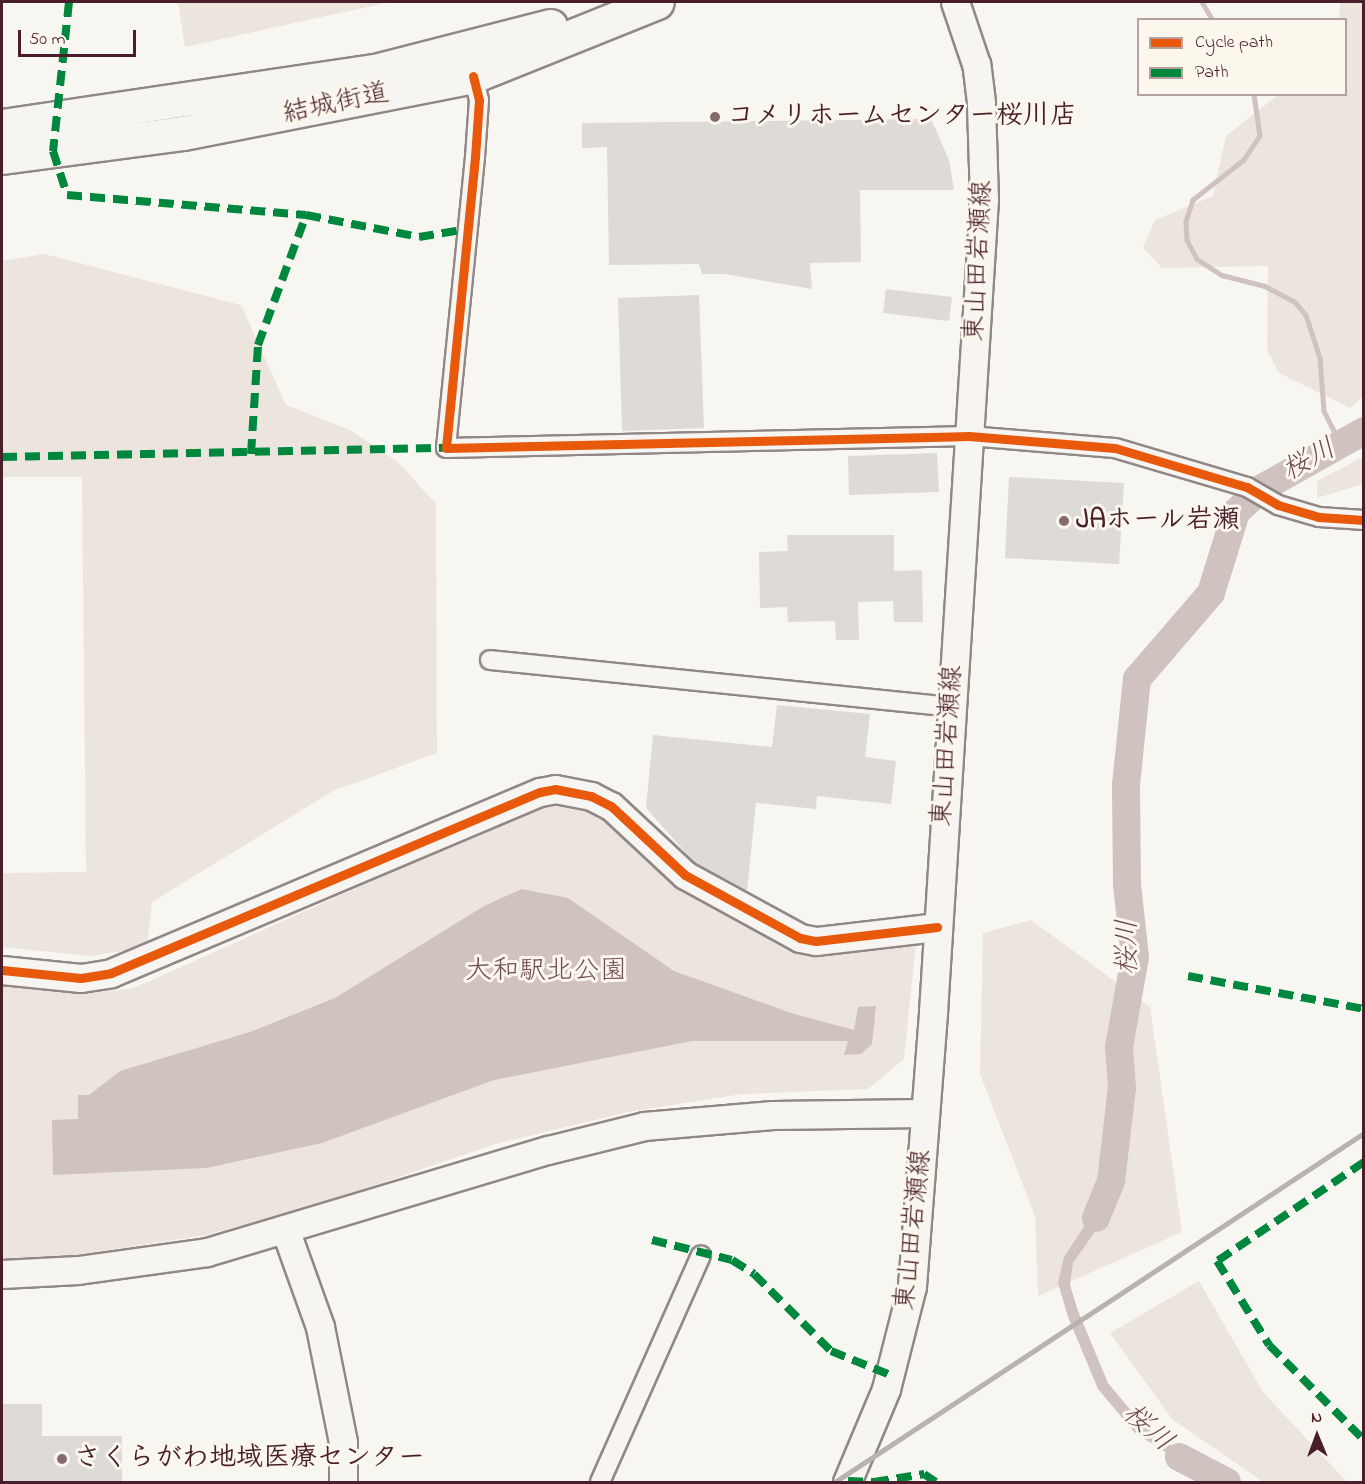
<!DOCTYPE html>
<meta charset="utf-8">
<style>
body{margin:0}
#map{position:relative;width:1365px;height:1484px;overflow:hidden;background:#f8f6f0;font-family:"Indie Flower","Klee One",sans-serif}
div>[style]{position:absolute}
.green>*{inset:0;background:#ece5de}
.water>*{inset:0;background:#d0c3bf}
.stream>*{height:4.5px;margin:-2.25px;padding:0 2.25px;transform-origin:2.25px;border-radius:2.25px;background:#d0c3bf}
.river>*{height:28px;margin:-14px;padding:0 14px;transform-origin:14px;border-radius:14px;background:#d0c3bf}
.building>*{inset:0;background:#dedad7}
.roads{filter:drop-shadow(2px 0 #918787) drop-shadow(-2px 0 #918787) drop-shadow(0 2px #918787) drop-shadow(0 -2px #918787)}
.street>*{height:18px;margin:-9px;padding:0 9px;transform-origin:9px;border-radius:9px;background:#f6f5f1}
.secondary>*{height:27px;margin:-13.5px;padding:0 13.5px;transform-origin:13.5px;border-radius:13.5px;background:#f6f5f1}
.highway>*{height:33px;margin:-16.5px;padding:0 16.5px;transform-origin:16.5px;border-radius:16.5px;background:#f6f5f1}
.rail>*{height:4.5px;margin:-2.25px;padding:0 2.25px;transform-origin:2.25px;border-radius:2.25px;background:#b8b3b1}
.quiet>*{height:8px;margin-top:-4px;transform-origin:0;background:repeating-linear-gradient(90deg,#00873e 0 15px,transparent 0 23px)}
.cycleway>*{height:9px;margin:-4.5px;padding:0 4.5px;transform-origin:4.5px;border-radius:4.5px;background:#e8590c}
.dots>*{width:16px;height:16px;translate:-50% -50%;box-sizing:border-box;border:3px solid #fbf7ec;border-radius:50%}
span{translate:-50% -50%;white-space:nowrap;text-align:center;line-height:1.15;-webkit-text-stroke:6px #fbf7ec;paint-order:stroke}
.street-label{font-size:27px;color:#4a1f2b}
.poi-label{font-size:27px;color:#4a1f2b;font-weight:700}
.left{translate:0 -50%;text-align:left}
.park-label{font-size:27px;color:#704d54}
.water-label{font-size:28px;color:#6d4a51;font-style:italic}
.frame{position:absolute;inset:0;border:3px solid #4a1f2b;pointer-events:none}
.legend{position:absolute;left:1137px;top:18px;width:210px;height:78px;box-sizing:border-box;background:#fbf7ec;border:2px solid #b4a19f;margin:0;padding:8px 10px;list-style:none;font-size:18px;color:#4a1f2b}
.legend li{display:flex;align-items:center;gap:12px;height:30px}
.legend b{width:30px;border:2px solid #b4a19f}
.north{position:absolute;left:1287px;top:1406px;width:60px;height:60px;-webkit-text-stroke:4px #fbf7ec;paint-order:stroke;rotate:359deg;font-size:16px;font-weight:700;line-height:24px;text-align:center;color:#4a1f2b}
.north::after{content:'';display:block;margin:auto;width:21px;height:27px;background:#4a1f2b;clip-path:polygon(50% 0,100% 100%,50% 72%,0 100%)}
.scale{position:absolute;left:18px;top:30px;width:118px;height:27px;box-sizing:border-box;border:3px solid #4a1f2b;border-top:0;padding-left:8px;font-size:18px;line-height:21px;white-space:nowrap;color:#4a1f2b;-webkit-text-stroke:4px #fbf7ec;paint-order:stroke}
</style>
<div id="map">
<div class="green">
<i style="clip-path:polygon(178px 2px,390px 2px,185px 47px)"></i>
<i style="clip-path:polygon(1340px 2px,1364px 2px,1364px 396px,1350px 408px,1279px 373px,1267px 350px,1268px 266px,1162px 268px,1143px 248px,1155px 220px,1213px 196px,1226px 136px,1278px 95px,1346px 94px,1346px 20px,1339px 19px)"></i>
<i style="clip-path:polygon(44px 254px,241px 305px,286px 405px,350px 430px,398px 462px,436px 504px,437px 753px,333px 791px,152px 902px,147px 947px,90px 956px,2px 947px,2px 873px,86px 872px,82px 477px,2px 477px,2px 261px)"></i>
<i style="clip-path:polygon(1363px 457px,1363px 484px,1317px 498px,1317px 481px)"></i>
<i style="clip-path:polygon(550px 801px,586px 804px,774px 934px,916px 942px,904px 1059px,868px 1089px,742px 1094px,628px 1112px,496px 1144px,319px 1204px,206px 1235px,82px 1254px,2px 1261px,2px 984px,92px 993px,134px 988px)"></i>
<i style="clip-path:polygon(1031px 920px,1150px 1007px,1182px 1232px,1038px 1296px,1035px 1216px,980px 1074px,983px 933px)"></i>
<i style="clip-path:polygon(1199px 1281px,1263px 1392px,1347px 1482px,1263px 1482px,1172px 1419px,1110px 1333px)"></i>
</div>
<div class="water">
<i style="clip-path:polygon(522px 889px,568px 898px,674px 971px,791px 1013px,854px 1030px,858px 1007px,876px 1006px,872px 1044px,861px 1054px,844px 1055px,848px 1041px,692px 1041px,494px 1080px,322px 1143px,207px 1168px,53px 1175px,52px 1120px,78px 1119px,78px 1095px,89px 1095px,120px 1071px,250px 1032px,335px 998px,484px 906px)"></i>
<i style="clip-path:polygon(1105px 1180px,1116px 1183px,1099px 1226px,1073px 1263px,1070px 1285px,1078px 1311px,1108px 1383px,1143px 1425px,1183px 1454px,1214px 1470px,1209px 1479px,1135px 1433px,1098px 1389px,1068px 1317px,1058px 1283px,1064px 1257px,1087px 1222px)"></i>
</div>
<div class="stream">
<i style="left:1202px;top:2px;width:21px;rotate:59deg"></i>
<i style="left:1254px;top:94px;width:42px;rotate:81.9deg"></i>
<i style="left:1260px;top:136px;width:29px;rotate:124deg"></i>
<i style="left:1244px;top:160px;width:65px;rotate:141.9deg"></i>
<i style="left:1193px;top:200px;width:22px;rotate:108deg"></i>
<i style="left:1186px;top:221px;width:19px;rotate:87deg"></i>
<i style="left:1187px;top:240px;width:21px;rotate:62deg"></i>
<i style="left:1197px;top:259px;width:30px;rotate:33deg"></i>
<i style="left:1222px;top:275px;width:44px;rotate:14.3deg"></i>
<i style="left:1265px;top:286px;width:34px;rotate:28deg"></i>
<i style="left:1295px;top:302px;width:17px;rotate:50deg"></i>
<i style="left:1306px;top:315px;width:45px;rotate:72deg"></i>
<i style="left:1320px;top:358px;width:53px;rotate:85.7deg"></i>
<i style="left:1324px;top:411px;width:38px;rotate:63deg"></i>
</div>
<div class="river">
<i style="left:1096px;top:1218px;width:40px;rotate:-68deg"></i>
<i style="left:1111px;top:1181px;width:94px;rotate:-83.3deg"></i>
<i style="left:1122px;top:1088px;width:41px;rotate:-94.2deg"></i>
<i style="left:1119px;top:1047px;width:91px;rotate:-79.9deg"></i>
<i style="left:1135px;top:957px;width:72px;rotate:-96.3deg"></i>
<i style="left:1127px;top:885px;width:100px;rotate:-90.6deg"></i>
<i style="left:1126px;top:785px;width:107px;rotate:-84.1deg"></i>
<i style="left:1137px;top:679px;width:113px;rotate:-49.3deg"></i>
<i style="left:1211px;top:593px;width:85px;rotate:-72.8deg"></i>
<i style="left:1236px;top:512px;width:38px;rotate:-42deg"></i>
<i style="left:1264px;top:487px;width:115px;rotate:-29.2deg"></i>
<i style="left:1179px;top:1457px;width:54px;rotate:27.5deg"></i>
</div>
<div class="building">
<i style="clip-path:polygon(931px 119px,949px 160px,954px 190px,860px 190px,861px 262px,810px 263px,812px 289px,725px 274px,702px 274px,699px 264px,609px 265px,607px 147px,582px 148px,582px 123px)"></i>
<i style="clip-path:polygon(886px 289px,952px 297px,949px 321px,883px 313px)"></i>
<i style="clip-path:polygon(699px 295px,704px 428px,622px 431px,618px 298px)"></i>
<i style="clip-path:polygon(937px 453px,939px 492px,849px 495px,848px 456px)"></i>
<i style="clip-path:polygon(1009px 477px,1124px 483px,1119px 564px,1005px 558px)"></i>
<i style="clip-path:polygon(787px 535px,894px 535px,894px 571px,922px 570px,923px 622px,894px 622px,893px 601px,858px 602px,859px 640px,836px 640px,835px 621px,788px 622px,787px 607px,760px 608px,759px 552px,788px 551px)"></i>
<i style="clip-path:polygon(777px 705px,870px 714px,865px 757px,896px 761px,891px 804px,817px 796px,816px 809px,756px 803px,747px 891px,694px 862px,646px 808px,653px 735px,772px 747px)"></i>
<i style="clip-path:polygon(2px 1404px,42px 1404px,42px 1436px,122px 1436px,122px 1482px,2px 1482px)"></i>
</div>
<div class="roads">
<div class="street">
<i style="left:473px;top:76px;width:25px;rotate:76deg"></i>
<i style="left:479px;top:100px;width:57px;rotate:94deg"></i>
<i style="left:475px;top:157px;width:292px;rotate:95.7deg"></i>
<i style="left:446px;top:448px;width:523px;rotate:-1.31deg"></i>
<i style="left:969px;top:436px;width:146px;rotate:4.7deg"></i>
<i style="left:1115px;top:448px;width:138px;rotate:16.5deg"></i>
<i style="left:1247px;top:487px;width:36px;rotate:30deg"></i>
<i style="left:1278px;top:505px;width:43px;rotate:16.3deg"></i>
<i style="left:1319px;top:517px;width:45px;rotate:3.8deg"></i>
<i style="left:490px;top:660px;width:462px;rotate:5.8deg"></i>
<i style="left:600px;top:1482px;width:248px;rotate:-66deg"></i>
</div>
<div class="secondary">
<i style="left:2px;top:970px;width:79px;rotate:5.8deg"></i>
<i style="left:81px;top:978px;width:30px;rotate:-9deg"></i>
<i style="left:111px;top:973px;width:466px;rotate:-22.9deg"></i>
<i style="left:540px;top:792px;width:15px;rotate:-11deg"></i>
<i style="left:555px;top:789px;width:37px;rotate:11deg"></i>
<i style="left:591px;top:796px;width:22px;rotate:27deg"></i>
<i style="left:611px;top:806px;width:101px;rotate:43deg"></i>
<i style="left:685px;top:875px;width:131px;rotate:28.7deg"></i>
<i style="left:800px;top:938px;width:16px;rotate:11deg"></i>
<i style="left:816px;top:941px;width:122px;rotate:-6.6deg"></i>
<i style="left:285px;top:1229px;width:104px;rotate:70.3deg"></i>
<i style="left:320px;top:1327px;width:117px;rotate:78.7deg"></i>
<i style="left:343px;top:1442px;width:40px;rotate:90deg"></i>
<i style="left:2px;top:1274px;width:76px;rotate:-3deg"></i>
<i style="left:78px;top:1270px;width:130px;rotate:-7.9deg"></i>
<i style="left:207px;top:1252px;width:356px;rotate:-16.7deg"></i>
<i style="left:548px;top:1150px;width:99px;rotate:-14deg"></i>
<i style="left:644px;top:1126px;width:129px;rotate:-4.9deg"></i>
<i style="left:773px;top:1115px;width:152px;rotate:-0.8deg"></i>
<i style="left:847px;top:1482px;width:101px;rotate:-67.2deg"></i>
<i style="left:886px;top:1389px;width:106px;rotate:-75.8deg"></i>
<i style="left:912px;top:1286px;width:275px;rotate:-85.6deg"></i>
<i style="left:933px;top:1012px;width:814px;rotate:-86.41deg"></i>
<i style="left:984px;top:200px;width:98px;rotate:-91.8deg"></i>
<i style="left:981px;top:102px;width:38px;rotate:-97deg"></i>
<i style="left:976px;top:64px;width:65px;rotate:-108.7deg"></i>
</div>
<div class="highway">
<i style="left:2px;top:126px;width:377px;rotate:-8.4deg"></i>
<i style="left:375px;top:71px;width:181px;rotate:-14.4deg"></i>
<i style="left:2px;top:157px;width:183px;rotate:-7.6deg"></i>
<i style="left:183px;top:133px;width:296px;rotate:-11.1deg"></i>
<i style="left:473px;top:76px;width:198px;rotate:-21.9deg"></i>
</div>
</div>
<div class="rail">
<i style="left:835px;top:1482px;width:634px;rotate:-33.41deg"></i>
</div>
<div class="quiet">
<i style="left:69px;top:2px;width:150px;rotate:96.1deg"></i>
<i style="left:53px;top:151px;width:46px;rotate:72.3deg"></i>
<i style="left:67px;top:195px;width:240px;rotate:4.8deg"></i>
<i style="left:306px;top:215px;width:115px;rotate:11deg"></i>
<i style="left:419px;top:237px;width:50px;rotate:-9.3deg"></i>
<i style="left:251px;top:454px;width:109px;rotate:-86.3deg"></i>
<i style="left:258px;top:345px;width:139px;rotate:-69.7deg"></i>
<i style="left:2px;top:457px;width:444px;rotate:-1.2deg"></i>
<i style="left:1188px;top:976px;width:179px;rotate:10.6deg"></i>
<i style="left:1364px;top:1162px;width:177px;rotate:146deg"></i>
<i style="left:1217px;top:1261px;width:99px;rotate:58.2deg"></i>
<i style="left:1269px;top:1345px;width:134px;rotate:45deg"></i>
<i style="left:652px;top:1240px;width:82px;rotate:14deg"></i>
<i style="left:732px;top:1260px;width:26px;rotate:32deg"></i>
<i style="left:754px;top:1274px;width:109px;rotate:45deg"></i>
<i style="left:831px;top:1351px;width:64px;rotate:22.1deg"></i>
<i style="left:848px;top:1481px;width:26px;rotate:2deg"></i>
<i style="left:874px;top:1482px;width:51px;rotate:-9.1deg"></i>
<i style="left:924px;top:1474px;width:14px;rotate:34deg"></i>
</div>
<div class="cycleway">
<i style="left:473px;top:76px;width:25px;rotate:76deg"></i>
<i style="left:479px;top:100px;width:57px;rotate:94deg"></i>
<i style="left:475px;top:157px;width:292px;rotate:95.7deg"></i>
<i style="left:446px;top:448px;width:523px;rotate:-1.31deg"></i>
<i style="left:969px;top:436px;width:146px;rotate:4.7deg"></i>
<i style="left:1115px;top:448px;width:138px;rotate:16.5deg"></i>
<i style="left:1247px;top:487px;width:36px;rotate:30deg"></i>
<i style="left:1278px;top:505px;width:43px;rotate:16.3deg"></i>
<i style="left:1319px;top:517px;width:45px;rotate:3.8deg"></i>
<i style="left:2px;top:970px;width:79px;rotate:5.8deg"></i>
<i style="left:81px;top:978px;width:30px;rotate:-9deg"></i>
<i style="left:111px;top:973px;width:466px;rotate:-22.9deg"></i>
<i style="left:540px;top:792px;width:15px;rotate:-11deg"></i>
<i style="left:555px;top:789px;width:37px;rotate:11deg"></i>
<i style="left:591px;top:796px;width:22px;rotate:27deg"></i>
<i style="left:611px;top:806px;width:101px;rotate:43deg"></i>
<i style="left:685px;top:875px;width:131px;rotate:28.7deg"></i>
<i style="left:800px;top:938px;width:16px;rotate:11deg"></i>
<i style="left:816px;top:941px;width:122px;rotate:-6.6deg"></i>
</div>
<div class="dots">
<i style="left:715px;top:117px;background:#876a70"></i>
<i style="left:1064px;top:521px;background:#876a70"></i>
<i style="left:62px;top:1459px;background:#876a70"></i>
</div>
<div class="street-label">
<span style="left:336px;top:104px;rotate:-12deg">結城街道</span>
<span style="left:979px;top:261px;rotate:-87deg">東山田岩瀬線</span>
<span style="left:948px;top:746px;rotate:-86deg">東山田岩瀬線</span>
<span style="left:914px;top:1230px;rotate:-84deg">東山田岩瀬線</span>
</div>
<div class="poi-label">
<span class="left" style="left:727px;top:117px">コメリホームセンター桜川店</span>
<span class="left" style="left:1076px;top:521px">JAホール岩瀬</span>
<span class="left" style="left:74px;top:1459px">さくらがわ地域医療センター</span>
</div>
<div class="park-label">
<span style="left:546px;top:972px">大和駅北公園</span>
</div>
<div class="water-label">
<span style="left:1310px;top:461px;rotate:-29deg">桜川</span>
<span style="left:1129px;top:947px;rotate:-90deg">桜川</span>
<span style="left:1147px;top:1429px;rotate:41deg">桜川</span>
</div>
<div class="frame"></div>
<ul class="legend">
<li><b style="height:8px;background:#e8590c"></b>Cycle path</li>
<li><b style="height:8px;background:#00873e"></b>Path</li>
</ul>
<div class="north">N</div>
<div class="scale">50 m</div>
</div>
